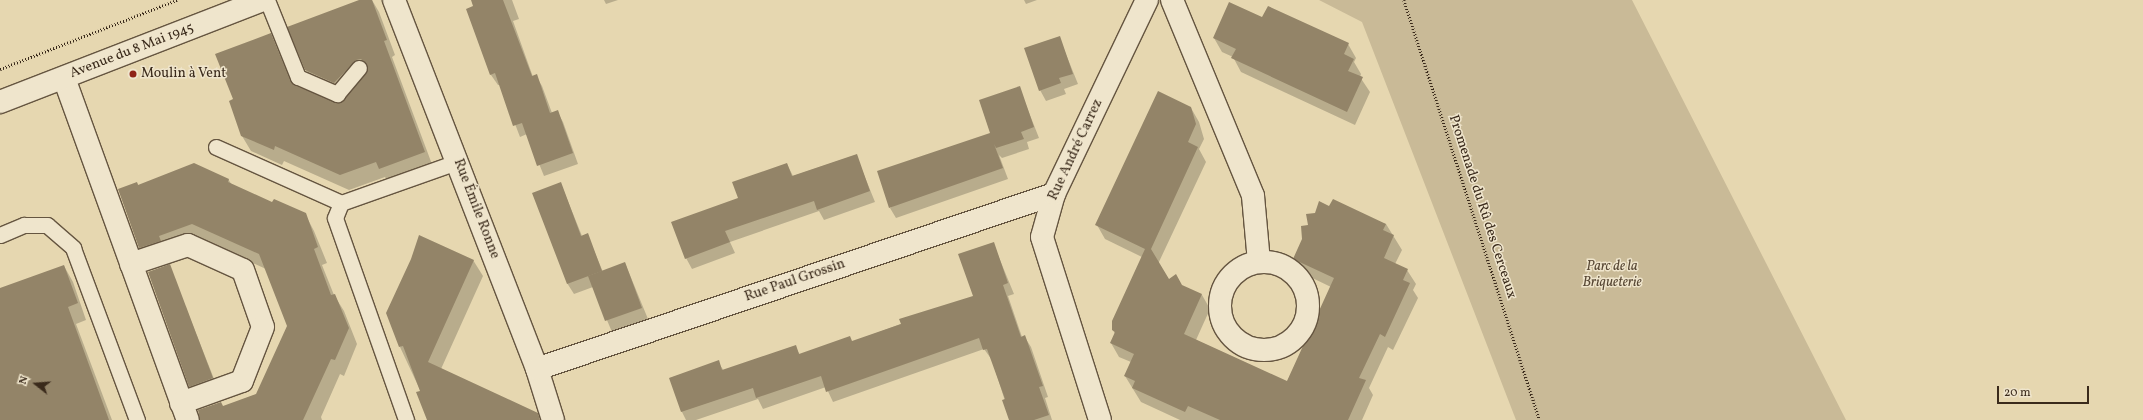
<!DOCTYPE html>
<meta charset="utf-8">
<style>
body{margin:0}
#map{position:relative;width:2143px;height:420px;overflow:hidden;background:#e6d7b0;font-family:Vollkorn,serif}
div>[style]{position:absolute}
.green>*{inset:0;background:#c9ba97}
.shadow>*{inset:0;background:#0003}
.building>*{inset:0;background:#938468}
.path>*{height:2.5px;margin-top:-1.25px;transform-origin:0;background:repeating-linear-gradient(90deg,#3a2a1b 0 1px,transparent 0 3px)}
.roads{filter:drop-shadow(1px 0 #655540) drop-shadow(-1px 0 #655540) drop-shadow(0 1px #655540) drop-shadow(0 -1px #655540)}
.service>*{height:15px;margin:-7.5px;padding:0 7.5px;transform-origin:7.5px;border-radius:7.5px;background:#efe5cc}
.minor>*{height:22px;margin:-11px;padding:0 11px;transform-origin:11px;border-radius:11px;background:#efe5cc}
.minor>.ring{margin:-11px;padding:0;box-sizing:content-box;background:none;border:22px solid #efe5cc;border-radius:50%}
.tertiary>*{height:22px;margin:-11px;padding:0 11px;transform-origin:11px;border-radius:11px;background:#efe5cc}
.dots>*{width:11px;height:11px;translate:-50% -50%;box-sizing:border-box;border:2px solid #efe5cc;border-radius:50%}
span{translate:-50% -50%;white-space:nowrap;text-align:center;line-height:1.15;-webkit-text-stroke:3px #efe5cc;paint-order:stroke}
.street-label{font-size:14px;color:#3a2a1b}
.poi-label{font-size:14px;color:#3a2a1b}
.left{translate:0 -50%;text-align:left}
.park-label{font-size:14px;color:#574734;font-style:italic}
.north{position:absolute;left:16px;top:364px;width:40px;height:40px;-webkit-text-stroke:3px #efe5cc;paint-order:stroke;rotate:287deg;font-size:11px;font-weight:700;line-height:16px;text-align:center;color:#3a2a1b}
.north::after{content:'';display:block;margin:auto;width:14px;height:18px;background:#3a2a1b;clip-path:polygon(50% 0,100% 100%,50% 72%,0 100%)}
.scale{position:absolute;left:1997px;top:386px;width:92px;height:18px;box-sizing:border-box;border:2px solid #3a2a1b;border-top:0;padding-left:5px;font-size:12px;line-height:14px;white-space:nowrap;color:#3a2a1b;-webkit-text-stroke:3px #efe5cc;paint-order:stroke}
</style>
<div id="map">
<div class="green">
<i style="clip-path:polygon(1319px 0,1632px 0,1846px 420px,1516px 420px,1362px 22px)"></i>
</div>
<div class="shadow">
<i style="clip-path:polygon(362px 0,372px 0,379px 12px,395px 55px,392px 57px,433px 167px,389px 183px,385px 177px,349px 190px,284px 161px,282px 165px,251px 151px,242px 136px,234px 100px,270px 34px,294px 86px,340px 104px,345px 98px,315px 85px,306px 70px)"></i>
<i style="clip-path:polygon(472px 0,512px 0,519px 19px,513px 21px,533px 77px,536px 76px,542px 86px,552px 113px,557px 111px,563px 122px,578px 164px,544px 176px,527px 134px,520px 137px,500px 85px,498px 85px,491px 75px,467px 10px,474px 7px)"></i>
<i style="clip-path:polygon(604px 0,618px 0,606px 4px)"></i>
<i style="clip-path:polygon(1024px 0,1037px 0,1026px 4px)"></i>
<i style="clip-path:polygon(1263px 19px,1348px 44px,1356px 58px,1354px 62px,1361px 74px,1360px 77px,1370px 92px,1355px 125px,1241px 72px,1233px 57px,1222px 52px,1214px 38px)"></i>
<i style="clip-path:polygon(1059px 37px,1078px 84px,1064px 89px,1066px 94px,1046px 101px,1040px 90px)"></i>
<i style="clip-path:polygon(1019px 87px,1039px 138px,1027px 142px,1029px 149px,1002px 158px,999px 155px,1008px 179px,896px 218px,890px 208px,992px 134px)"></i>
<i style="clip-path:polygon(1191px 108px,1199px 122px,1204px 139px,1199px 149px,1206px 162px,1158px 264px,1168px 280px,1202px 295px,1210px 309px,1196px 340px,1287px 382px,1331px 287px,1302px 273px,1294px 259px,1315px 214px,1330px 208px,1386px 224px,1402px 250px,1395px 264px,1407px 270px,1416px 284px,1413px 290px,1418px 298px,1393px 350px,1388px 347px,1369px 388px,1373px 395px,1362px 420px,1180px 420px,1141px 402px,1125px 376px,1131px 362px,1119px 357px,1111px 343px,1115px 334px,1113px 330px,1142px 257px,1105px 239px,1097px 225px)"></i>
<i style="clip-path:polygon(856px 155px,875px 202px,824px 220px,819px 211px,730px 242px,735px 253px,692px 269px,686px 258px,739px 198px,787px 164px,793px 176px)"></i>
<i style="clip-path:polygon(228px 179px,232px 185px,272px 204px,305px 214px,314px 231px,327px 263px,322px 265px,334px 295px,344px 311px,357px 344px,344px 376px,340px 374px,321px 417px,322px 420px,203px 420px,223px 407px,257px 394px,288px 326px,266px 269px,202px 240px,149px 264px,140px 248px,119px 190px,137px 183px,139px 186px)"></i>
<i style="clip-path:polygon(561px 184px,582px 236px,587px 234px,603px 272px,625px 263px,648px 319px,612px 332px,593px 287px,574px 294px,567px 283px)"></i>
<i style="clip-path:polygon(993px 243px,1014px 294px,1008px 296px,1022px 337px,1024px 336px,1031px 347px,1048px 397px,1045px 398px,1052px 420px,1011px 420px,992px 360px,984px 349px,833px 402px,826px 387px,763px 409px,758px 399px,696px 420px,686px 420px,682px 412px,670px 378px,718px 362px,724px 371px,795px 346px,800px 355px,852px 342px,974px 297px)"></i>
<i style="clip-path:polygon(473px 260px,483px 276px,441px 369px,536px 420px,428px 420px,421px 392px,400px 347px)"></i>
<i style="clip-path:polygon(169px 265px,218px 389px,197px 397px,190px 386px)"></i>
<i style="clip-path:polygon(64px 266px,73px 282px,86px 320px,76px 324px,112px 420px,0 420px,0 289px)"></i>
</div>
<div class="building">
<i style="clip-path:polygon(359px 0,372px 0,387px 40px,384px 41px,425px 152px,379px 169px,376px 162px,340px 175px,275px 146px,274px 150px,241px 136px,229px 101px,233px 99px,215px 54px,271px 33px,290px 80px,294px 85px,339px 103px,366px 74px,367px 65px,361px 59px,356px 60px,334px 83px,305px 70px,287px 27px)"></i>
<i style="clip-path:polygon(471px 0,503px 0,532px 76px,537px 74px,550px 113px,558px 110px,573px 153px,537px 166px,522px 123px,513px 126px,495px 73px,490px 75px,466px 9px,473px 6px)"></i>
<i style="clip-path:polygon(1229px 2px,1262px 17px,1268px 6px,1349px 43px,1344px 54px,1354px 59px,1348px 71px,1363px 77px,1347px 112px,1231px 58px,1236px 49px,1213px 38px)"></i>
<i style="clip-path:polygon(1060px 36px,1073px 74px,1059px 78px,1061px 83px,1039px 91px,1024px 48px)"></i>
<i style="clip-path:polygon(1020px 86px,1034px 127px,1021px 132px,1024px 139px,996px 148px,994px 144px,1003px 168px,889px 208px,877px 171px,990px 133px,979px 100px)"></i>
<i style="clip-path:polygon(1158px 91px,1191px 107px,1196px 124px,1188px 142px,1198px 147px,1151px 249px,1169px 279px,1176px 274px,1182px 285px,1202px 294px,1184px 334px,1287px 381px,1334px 278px,1293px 259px,1302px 239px,1301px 226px,1308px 225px,1306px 214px,1315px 213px,1319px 201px,1329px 206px,1333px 199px,1386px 224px,1383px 230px,1394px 235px,1384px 258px,1408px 269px,1403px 280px,1410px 283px,1385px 337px,1380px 334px,1359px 378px,1366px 380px,1348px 420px,1220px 420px,1188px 406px,1185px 412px,1132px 388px,1135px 381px,1124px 376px,1134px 354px,1110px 343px,1115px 332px,1112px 330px,1112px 321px,1145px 249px,1095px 225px)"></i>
<i style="clip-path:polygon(857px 154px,870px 191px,817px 210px,814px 201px,725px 231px,730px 242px,685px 259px,671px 222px,738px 198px,732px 182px,787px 163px,792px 176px)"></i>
<i style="clip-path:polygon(194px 163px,229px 179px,228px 182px,272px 202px,274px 199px,306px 213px,318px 247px,314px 249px,331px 295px,335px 294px,349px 328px,335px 360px,331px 359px,303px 420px,200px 420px,198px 410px,221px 402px,223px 406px,256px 394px,287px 326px,259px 254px,192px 224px,159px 236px,161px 241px,139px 248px,118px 189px,137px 182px,138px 185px)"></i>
<i style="clip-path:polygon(561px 182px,581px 236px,588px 233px,602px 271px,567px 284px,532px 193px)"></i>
<i style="clip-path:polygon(419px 235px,474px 260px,428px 362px,538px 413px,540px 420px,427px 420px,416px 392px,420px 391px,403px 346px,399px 347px,386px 313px,411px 259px)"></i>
<i style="clip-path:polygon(994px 242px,1008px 283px,1003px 285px,1021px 337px,1025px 335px,1043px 386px,1039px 387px,1049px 415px,1034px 420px,1009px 420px,1002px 400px,1005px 399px,987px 349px,983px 350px,979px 338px,826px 392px,821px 376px,756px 398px,753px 388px,681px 412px,669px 378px,719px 360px,722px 370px,796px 345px,799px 354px,850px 336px,852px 341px,901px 324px,899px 319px,973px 296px,958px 254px)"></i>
<i style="clip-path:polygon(625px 262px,642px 308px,605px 321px,588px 276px)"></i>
<i style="clip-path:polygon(170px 264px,213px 378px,189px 387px,148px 272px)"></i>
<i style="clip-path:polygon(64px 265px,78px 303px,68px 307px,109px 420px,0 420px,0 288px)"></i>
</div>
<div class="path">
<i style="left:1404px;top:0;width:441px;rotate:72.1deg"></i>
<i style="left:0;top:69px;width:190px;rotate:-21.3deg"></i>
</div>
<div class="roads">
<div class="service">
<i style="left:267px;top:0;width:83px;rotate:68.1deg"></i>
<i style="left:298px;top:77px;width:43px;rotate:23.6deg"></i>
<i style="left:337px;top:94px;width:34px;rotate:-50deg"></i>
<i style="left:216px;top:147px;width:137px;rotate:24.1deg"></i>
<i style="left:341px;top:203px;width:123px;rotate:-19.5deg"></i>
<i style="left:341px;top:203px;width:16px;rotate:112deg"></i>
<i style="left:335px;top:218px;width:214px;rotate:70.6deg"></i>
<i style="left:0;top:235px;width:26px;rotate:-23deg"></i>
<i style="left:24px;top:225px;width:23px"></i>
<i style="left:47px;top:225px;width:35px;rotate:41deg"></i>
<i style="left:73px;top:248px;width:184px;rotate:69.6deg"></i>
</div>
<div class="minor">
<i style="left:394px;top:0;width:396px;rotate:68.8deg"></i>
<i style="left:537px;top:369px;width:53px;rotate:72.6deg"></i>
<i style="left:1172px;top:0;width:212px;rotate:67.5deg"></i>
<i style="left:1253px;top:196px;width:66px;rotate:84.8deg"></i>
<i style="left:64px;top:78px;width:364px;rotate:70.1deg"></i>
<i class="ring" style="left:1220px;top:262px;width:66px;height:66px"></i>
<i style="left:131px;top:264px;width:60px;rotate:-18.4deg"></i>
<i style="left:188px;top:245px;width:60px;rotate:24.4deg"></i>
<i style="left:243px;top:270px;width:60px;rotate:70.7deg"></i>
<i style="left:263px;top:327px;width:58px;rotate:111.3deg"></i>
<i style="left:242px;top:381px;width:65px;rotate:160.2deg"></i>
<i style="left:537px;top:369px;width:546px;rotate:-18.7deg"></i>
<i style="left:1100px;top:420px;width:192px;rotate:-107.6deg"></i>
<i style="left:1042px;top:237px;width:45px;rotate:-74.4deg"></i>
<i style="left:1054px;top:194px;width:215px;rotate:-64.4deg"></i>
</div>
<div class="tertiary">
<i style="left:0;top:102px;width:282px;rotate:-21.2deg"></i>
</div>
</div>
<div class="dots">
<i style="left:133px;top:74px;background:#8f2418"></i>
</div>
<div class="street-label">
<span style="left:132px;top:51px;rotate:-21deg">Avenue du 8 Mai 1945</span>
<span style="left:1076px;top:150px;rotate:-65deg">Rue André Carrez</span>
<span style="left:1482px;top:207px;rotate:72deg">Promenade du Rû des Cerceaux</span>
<span style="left:476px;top:209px;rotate:69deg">Rue Émile Ronne</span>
<span style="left:795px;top:281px;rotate:-19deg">Rue Paul Grossin</span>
</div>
<div class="poi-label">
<span class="left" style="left:141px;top:74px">Moulin à Vent</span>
</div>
<div class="park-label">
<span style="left:1612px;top:275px">Parc de la<br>Briqueterie</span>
</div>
<div class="north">N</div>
<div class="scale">20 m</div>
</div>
